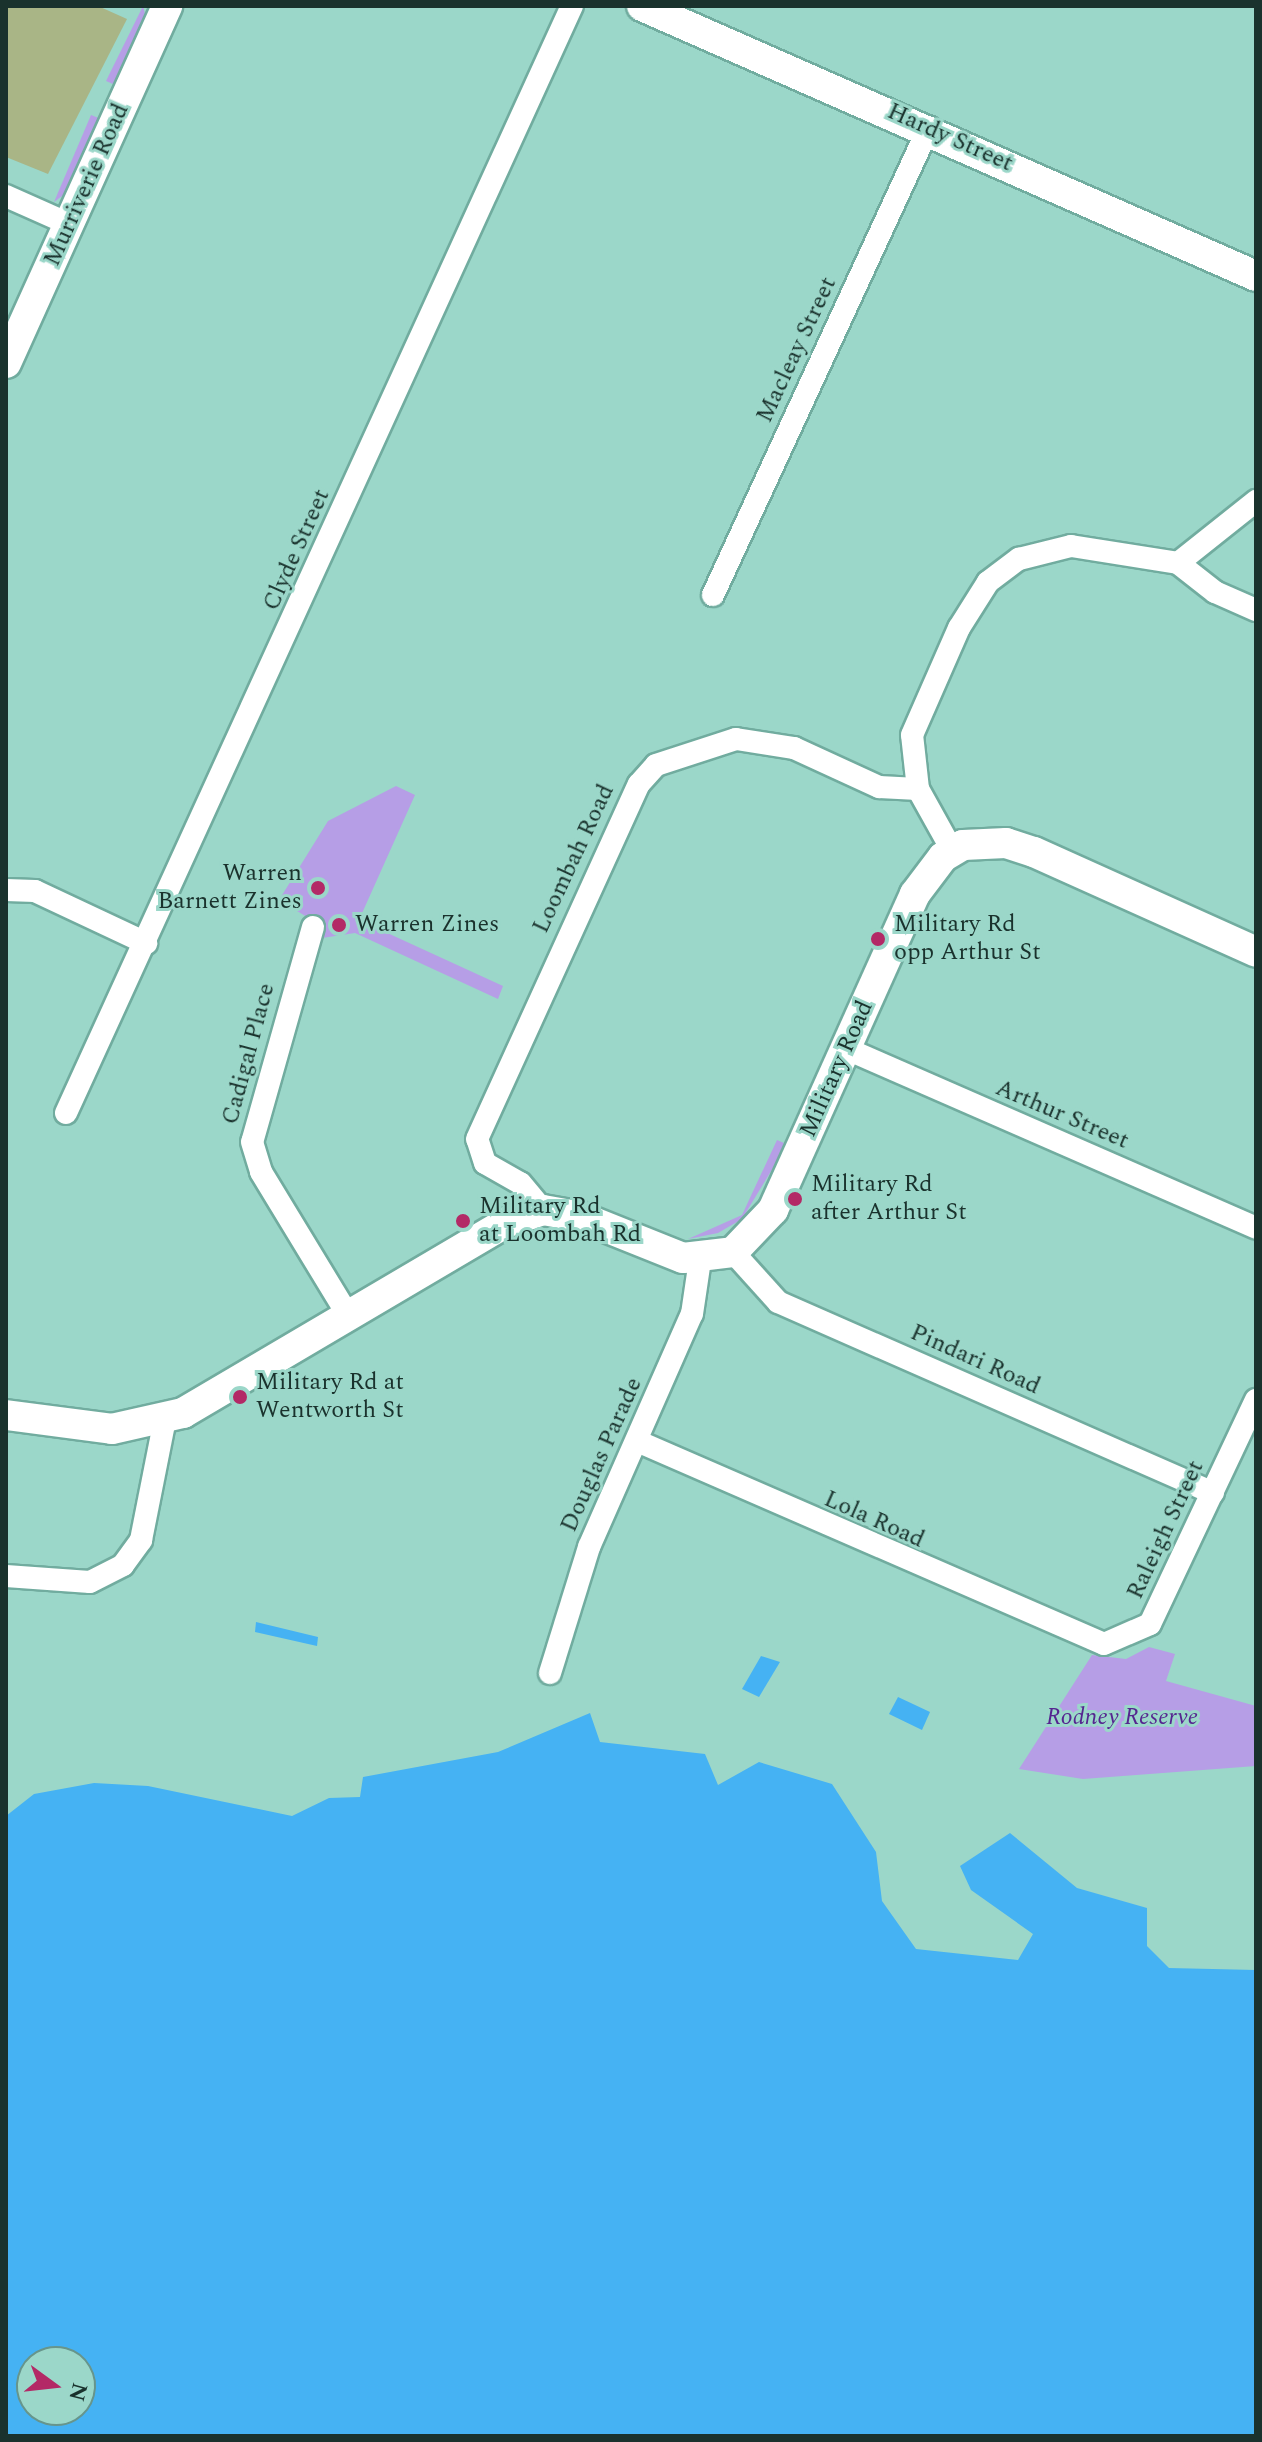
<!DOCTYPE html>
<style>
body{margin:0}
#map{position:relative;width:1262px;height:2442px;overflow:hidden;background:#9bd7c9;font-family:Spectral,serif}
div>[style]{position:absolute}
.green>*{inset:0;background:#b69ee6}
.water>*{inset:0;background:#45b2f3}
.building>*{inset:0;background:#a9b586}
.roads{filter:drop-shadow(2px 0 #71ac9f) drop-shadow(-2px 0 #71ac9f) drop-shadow(0 2px #71ac9f) drop-shadow(0 -2px #71ac9f)}
.street>*{height:22px;margin:-11px;padding:0 11px;transform-origin:11px;border-radius:11px;background:#fff}
.secondary>*{height:30px;margin:-15px;padding:0 15px;transform-origin:15px;border-radius:15px;background:#fff}
.dots>*{width:22px;height:22px;translate:-50% -50%;box-sizing:border-box;border:4px solid #9bd7c9;border-radius:50%}
span{translate:-50% -50%;white-space:nowrap;text-align:center;line-height:1.15;-webkit-text-stroke:6px #9bd7c9;paint-order:stroke}
.street-label{font-size:24px;color:#1a322d}
.poi-label{font-size:24px;color:#1a322d}
.right{translate:-100% -50%;text-align:right}
.left{translate:0 -50%;text-align:left}
.park-label{font-size:24px;color:#552590;font-style:italic}
.frame{position:absolute;inset:0;border:8px solid #1a322d;pointer-events:none}
.north{position:absolute;left:16px;top:2346px;width:80px;height:80px;box-sizing:border-box;background:#9bd7c9;border:2px solid #67958b;border-radius:50%;rotate:105deg;font-size:22px;font-weight:700;line-height:32px;text-align:center;color:#1a322d}
.north::after{content:'';display:block;margin:auto;width:28px;height:36px;background:#b32966;clip-path:polygon(50% 0,100% 100%,50% 72%,0 100%)}
</style>
<div id="map">
<div class="green">
<i style="clip-path:polygon(143px 6px,146px 18px,113px 84px,106px 81px)"></i>
<i style="clip-path:polygon(91px 115px,101px 119px,69px 191px,54px 202px)"></i>
<i style="clip-path:polygon(396px 786px,415px 795px,359px 920px,503px 986px,498px 999px,355px 933px,322px 938px,325px 928px,279px 900px,328px 821px)"></i>
<i style="clip-path:polygon(777px 1140px,784px 1143px,776px 1163px,742px 1219px,718px 1233px,688px 1239px,742px 1215px)"></i>
<i style="clip-path:polygon(1149px 1647px,1175px 1654px,1166px 1681px,1256px 1706px,1256px 1766px,1083px 1779px,1019px 1769px,1092px 1655px,1126px 1659px)"></i>
</div>
<div class="water">
<i style="clip-path:polygon(256px 1622px,318px 1637px,317px 1646px,255px 1632px)"></i>
<i style="clip-path:polygon(761px 1656px,780px 1662px,759px 1697px,742px 1689px)"></i>
<i style="clip-path:polygon(898px 1697px,930px 1712px,922px 1730px,889px 1714px)"></i>
<i style="clip-path:polygon(evenodd,590px 1713px,600px 1742px,705px 1754px,718px 1785px,759px 1762px,832px 1784px,876px 1852px,882px 1901px,916px 1949px,1018px 1960px,1033px 1934px,971px 1890px,960px 1866px,1010px 1833px,1077px 1888px,1147px 1908px,1147px 1946px,1169px 1968px,1256px 1970px,1256px 2436px,6px 2436px,6px 1816px,34px 1794px,94px 1783px,148px 1786px,292px 1816px,329px 1798px,360px 1797px,363px 1777px,498px 1752px,590px 1713px,32px 2362px,80px 2362px,80px 2410px,32px 2410px,32px 2362px)"></i>
</div>
<div class="building">
<i style="clip-path:polygon(6px 6px,98px 6px,127px 19px,48px 174px,6px 157px)"></i>
</div>
<div class="roads">
<div class="street">
<i style="left:6px;top:196px;width:69px;rotate:24deg"></i>
<i style="left:1178px;top:563px;width:47px;rotate:38.1deg"></i>
<i style="left:1215px;top:592px;width:45px;rotate:23.7deg"></i>
<i style="left:713px;top:595px;width:515px;rotate:-65.22deg"></i>
<i style="left:952px;top:850px;width:70px;rotate:-119.1deg"></i>
<i style="left:918px;top:789px;width:54px;rotate:-96.3deg"></i>
<i style="left:912px;top:735px;width:117px;rotate:-66.3deg"></i>
<i style="left:959px;top:628px;width:54px;rotate:-57.8deg"></i>
<i style="left:988px;top:582px;width:39px;rotate:-37deg"></i>
<i style="left:1019px;top:559px;width:54px;rotate:-14deg"></i>
<i style="left:1071px;top:546px;width:108px;rotate:9deg"></i>
<i style="left:1178px;top:563px;width:100px;rotate:-38.5deg"></i>
<i style="left:6px;top:890px;width:29px;rotate:2deg"></i>
<i style="left:35px;top:891px;width:123px;rotate:25.1deg"></i>
<i style="left:313px;top:927px;width:223px;rotate:105.8deg"></i>
<i style="left:252px;top:1142px;width:31px;rotate:73deg"></i>
<i style="left:261px;top:1172px;width:167px;rotate:58.7deg"></i>
<i style="left:847px;top:1049px;width:446px;rotate:23.6deg"></i>
<i style="left:66px;top:1113px;width:1217px;rotate:-65.44deg"></i>
<i style="left:543px;top:1210px;width:35px;rotate:-130deg"></i>
<i style="left:520px;top:1183px;width:40px;rotate:-150.3deg"></i>
<i style="left:485px;top:1163px;width:25px;rotate:-108deg"></i>
<i style="left:477px;top:1139px;width:390px;rotate:-65.5deg"></i>
<i style="left:639px;top:784px;width:25px;rotate:-48deg"></i>
<i style="left:656px;top:765px;width:84px;rotate:-18deg"></i>
<i style="left:736px;top:739px;width:59px;rotate:8.8deg"></i>
<i style="left:794px;top:748px;width:94px;rotate:24.6deg"></i>
<i style="left:879px;top:787px;width:39px;rotate:3deg"></i>
<i style="left:733px;top:1252px;width:67px;rotate:48deg"></i>
<i style="left:778px;top:1302px;width:475px;rotate:23.7deg"></i>
<i style="left:637px;top:1441px;width:509px;rotate:23.49deg"></i>
<i style="left:1104px;top:1644px;width:50px;rotate:-23.5deg"></i>
<i style="left:1150px;top:1624px;width:248px;rotate:-64.7deg"></i>
<i style="left:6px;top:1576px;width:84px;rotate:4.1deg"></i>
<i style="left:90px;top:1582px;width:37px;rotate:-27deg"></i>
<i style="left:123px;top:1565px;width:31px;rotate:-54deg"></i>
<i style="left:141px;top:1540px;width:123px;rotate:-78.8deg"></i>
<i style="left:550px;top:1673px;width:132px;rotate:-72.8deg"></i>
<i style="left:589px;top:1547px;width:255px;rotate:-66.2deg"></i>
<i style="left:692px;top:1314px;width:55px;rotate:-81.6deg"></i>
</div>
<div class="secondary">
<i style="left:642px;top:6px;width:671px;rotate:23.74deg"></i>
<i style="left:6px;top:363px;width:392px;rotate:-65.7deg"></i>
<i style="left:6px;top:1415px;width:107px;rotate:7.5deg"></i>
<i style="left:112px;top:1429px;width:73px;rotate:-12.7deg"></i>
<i style="left:183px;top:1413px;width:374px;rotate:-30.5deg"></i>
<i style="left:505px;top:1223px;width:40px;rotate:-18.9deg"></i>
<i style="left:543px;top:1210px;width:36px;rotate:10deg"></i>
<i style="left:578px;top:1216px;width:113px;rotate:21.8deg"></i>
<i style="left:683px;top:1258px;width:50px;rotate:-6.8deg"></i>
<i style="left:733px;top:1252px;width:58px;rotate:-46.4deg"></i>
<i style="left:773px;top:1210px;width:346px;rotate:-65.8deg"></i>
<i style="left:915px;top:894px;width:46px;rotate:-52.9deg"></i>
<i style="left:943px;top:857px;width:23px;rotate:-31deg"></i>
<i style="left:963px;top:845px;width:43px;rotate:-2.7deg"></i>
<i style="left:1006px;top:843px;width:29px;rotate:18deg"></i>
<i style="left:1034px;top:852px;width:243px;rotate:24.2deg"></i>
</div>
</div>
<div class="dots">
<i style="left:318px;top:888px;background:#b32966"></i>
<i style="left:339px;top:925px;background:#b32966"></i>
<i style="left:878px;top:939px;background:#b32966"></i>
<i style="left:795px;top:1199px;background:#b32966"></i>
<i style="left:463px;top:1221px;background:#b32966"></i>
<i style="left:240px;top:1397px;background:#b32966"></i>
</div>
<div class="street-label">
<span style="left:950px;top:138px;rotate:24deg">Hardy Street</span>
<span style="left:87px;top:185px;rotate:-66deg">Murriverie Road</span>
<span style="left:797px;top:350px;rotate:-65deg">Macleay Street</span>
<span style="left:297px;top:550px;rotate:-66deg">Clyde Street</span>
<span style="left:574px;top:859px;rotate:-65deg">Loombah Road</span>
<span style="left:249px;top:1054px;rotate:-75deg">Cadigal Place</span>
<span style="left:837px;top:1069px;rotate:-66deg">Military Road</span>
<span style="left:1062px;top:1115px;rotate:23deg">Arthur Street</span>
<span style="left:975px;top:1360px;rotate:24deg">Pindari Road</span>
<span style="left:602px;top:1455px;rotate:-66deg">Douglas Parade</span>
<span style="left:874px;top:1520px;rotate:24deg">Lola Road</span>
<span style="left:1166px;top:1530px;rotate:-65deg">Raleigh Street</span>
</div>
<div class="poi-label">
<span class="right" style="left:302px;top:888px">Warren<br>Barnett Zines</span>
<span class="left" style="left:355px;top:925px">Warren Zines</span>
<span class="left" style="left:894px;top:939px">Military Rd<br>opp Arthur St</span>
<span class="left" style="left:811px;top:1199px">Military Rd<br>after Arthur St</span>
<span class="left" style="left:479px;top:1221px">Military Rd<br>at Loombah Rd</span>
<span class="left" style="left:256px;top:1397px">Military Rd at<br>Wentworth St</span>
</div>
<div class="park-label">
<span style="left:1122px;top:1718px">Rodney Reserve</span>
</div>
<div class="frame"></div>
<div class="north">N</div>
</div>
